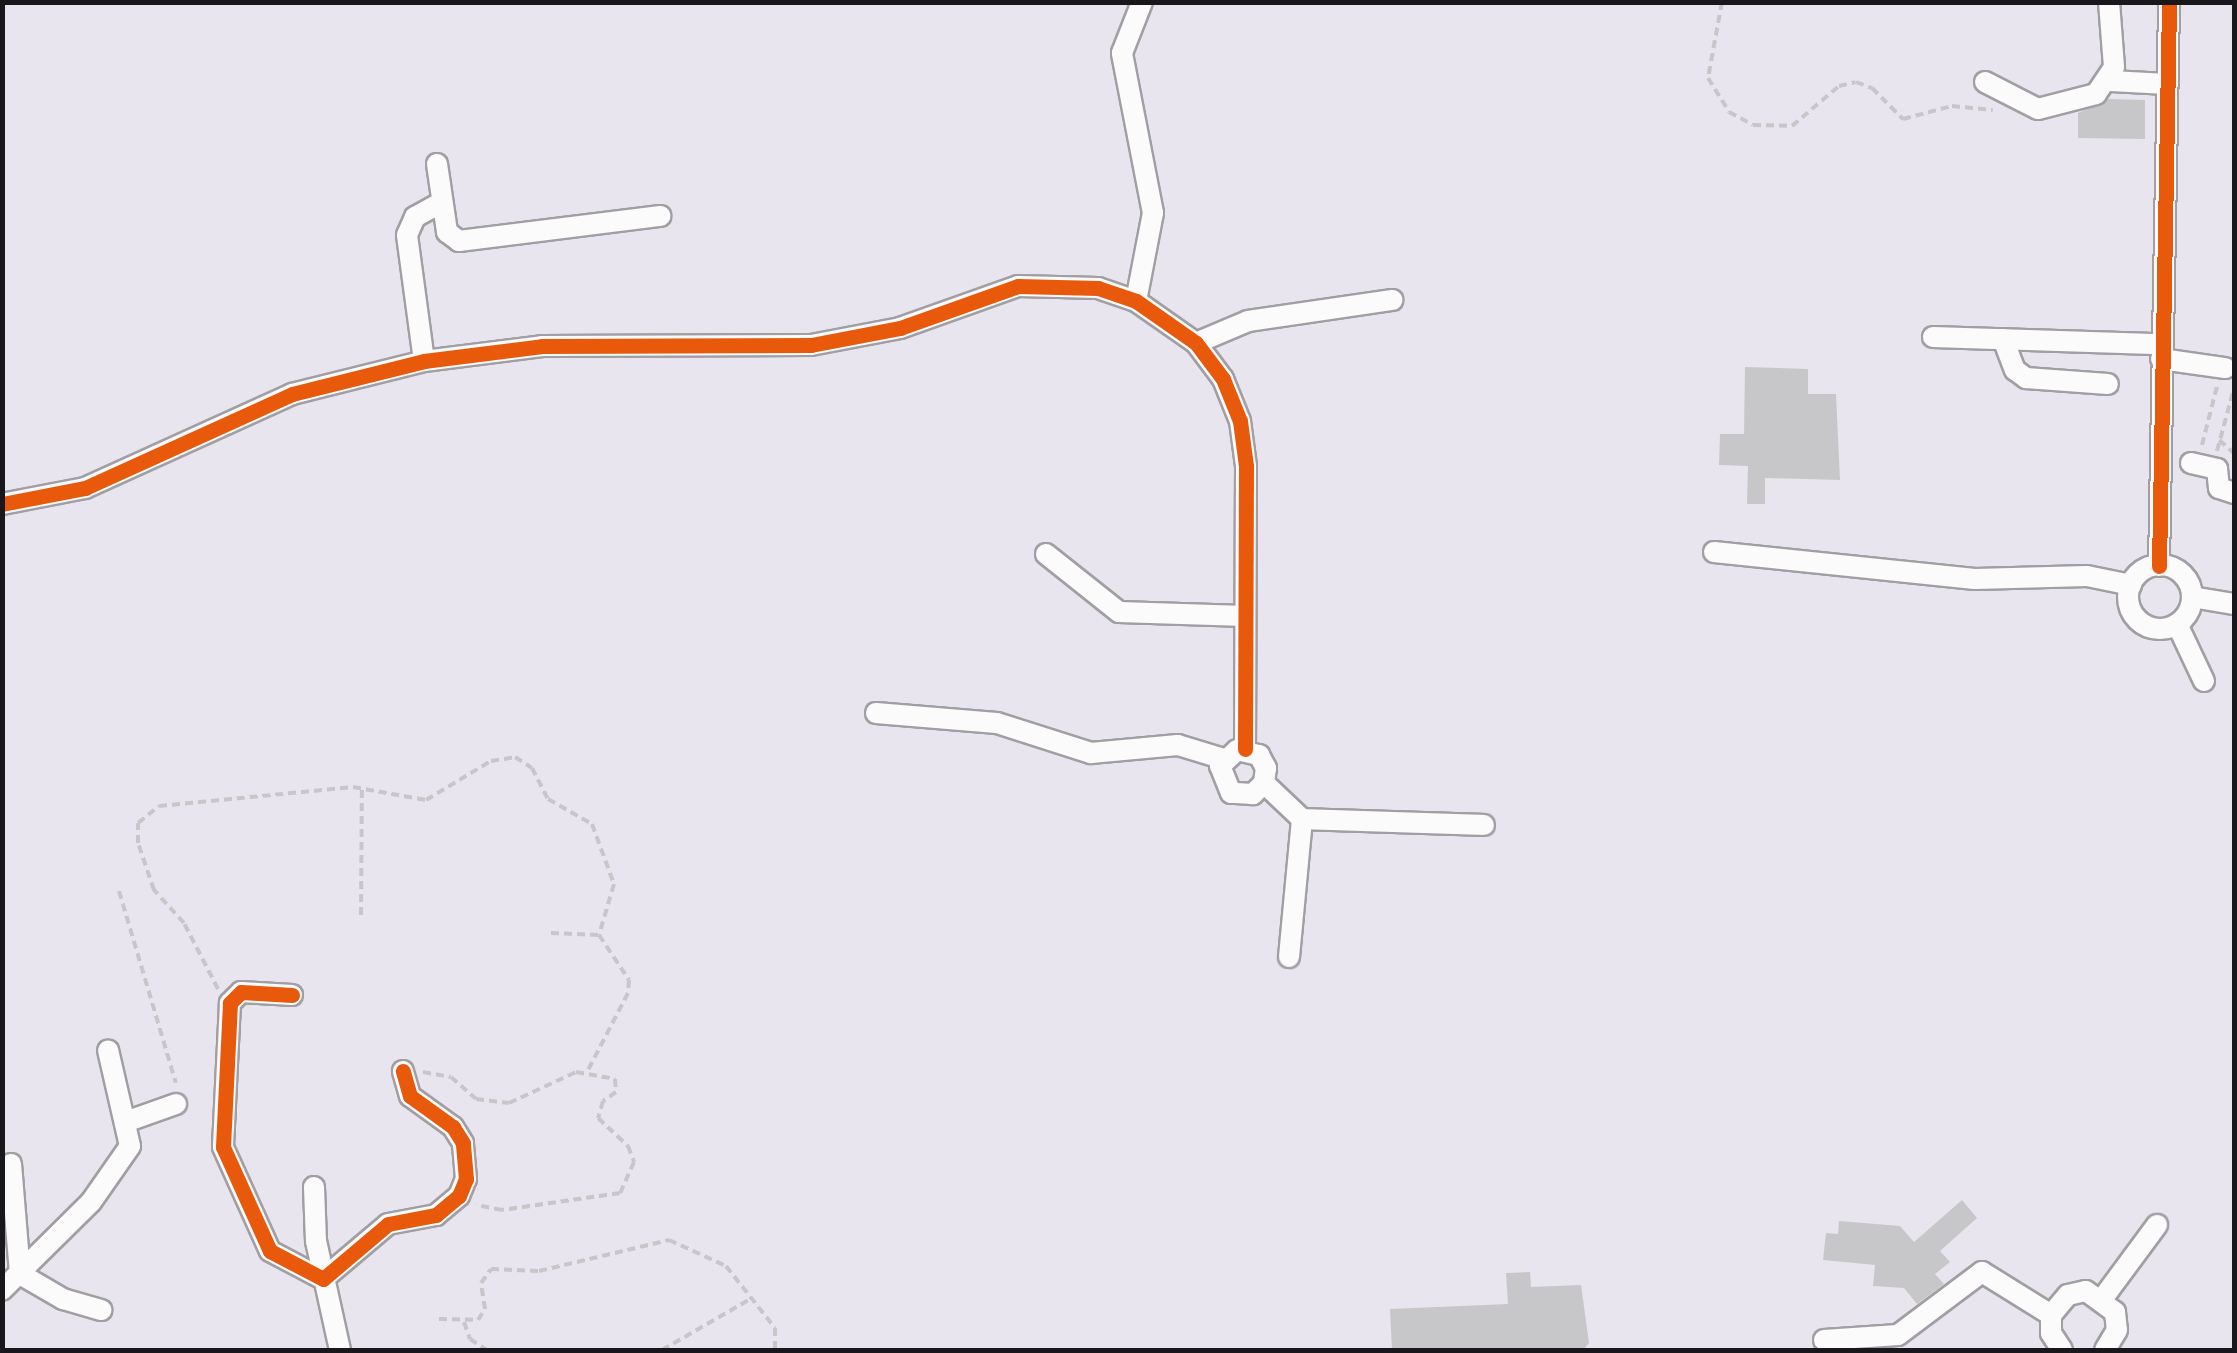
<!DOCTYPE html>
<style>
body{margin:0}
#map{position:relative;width:2237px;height:1353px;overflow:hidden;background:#e9e5ee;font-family:"PT Sans Narrow",sans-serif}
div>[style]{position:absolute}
.building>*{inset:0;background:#c7c7c9}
.path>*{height:4px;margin-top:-2px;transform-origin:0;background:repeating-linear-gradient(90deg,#c7c6c9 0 8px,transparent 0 13px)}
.roads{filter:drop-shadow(2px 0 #a19ea4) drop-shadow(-2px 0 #a19ea4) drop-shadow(0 2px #a19ea4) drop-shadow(0 -2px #a19ea4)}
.minor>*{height:20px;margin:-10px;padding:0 10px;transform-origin:10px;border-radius:10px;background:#fcfbfc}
.minor>.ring{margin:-10px;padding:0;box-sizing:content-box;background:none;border:20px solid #fcfbfc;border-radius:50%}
.cycleway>*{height:15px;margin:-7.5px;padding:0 7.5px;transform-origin:7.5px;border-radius:7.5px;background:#e8590c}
span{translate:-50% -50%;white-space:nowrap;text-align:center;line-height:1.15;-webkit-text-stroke:9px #e9e1f2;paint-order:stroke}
.frame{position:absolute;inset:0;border:5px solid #19171c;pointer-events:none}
</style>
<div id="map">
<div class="building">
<i style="clip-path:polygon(2109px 99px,2145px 100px,2145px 139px,2078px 138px,2078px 113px)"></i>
<i style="clip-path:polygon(1745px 367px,1808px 369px,1808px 394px,1836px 394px,1840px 480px,1765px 478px,1765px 504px,1747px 504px,1748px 466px,1719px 465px,1720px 434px,1744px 434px)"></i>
<i style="clip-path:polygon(1962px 1200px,1977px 1218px,1940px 1251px,1950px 1262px,1935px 1274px,1944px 1284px,1917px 1304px,1904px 1288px,1873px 1286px,1875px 1265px,1823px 1260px,1826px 1233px,1838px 1234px,1839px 1221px,1900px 1226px,1914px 1242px)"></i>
<i style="clip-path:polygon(1530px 1272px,1531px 1287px,1581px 1285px,1589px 1343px,1583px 1350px,1392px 1350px,1390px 1309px,1508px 1304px,1506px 1273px)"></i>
</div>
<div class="path">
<i style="left:1722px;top:2px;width:77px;rotate:100.4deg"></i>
<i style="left:1708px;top:78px;width:40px;rotate:58deg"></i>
<i style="left:1729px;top:112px;width:27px;rotate:28deg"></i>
<i style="left:1753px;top:125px;width:39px;rotate:1deg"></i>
<i style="left:1792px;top:126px;width:62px;rotate:-40.4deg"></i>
<i style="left:1839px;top:86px;width:17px;rotate:-13deg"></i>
<i style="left:1856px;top:82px;width:17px;rotate:21deg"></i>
<i style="left:1872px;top:88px;width:44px;rotate:45deg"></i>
<i style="left:1903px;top:119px;width:51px;rotate:-14.9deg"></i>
<i style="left:1952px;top:106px;width:41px;rotate:5.6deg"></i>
<i style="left:2219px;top:440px;width:20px;rotate:41deg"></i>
<i style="left:2202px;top:445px;width:61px;rotate:-75.7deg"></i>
<i style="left:2217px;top:451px;width:65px;rotate:-74.9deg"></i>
<i style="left:119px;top:891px;width:200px;rotate:73.5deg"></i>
<i style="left:361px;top:915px;width:128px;rotate:-89.6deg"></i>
<i style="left:551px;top:933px;width:48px;rotate:2.4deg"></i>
<i style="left:218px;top:989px;width:74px;rotate:-117.3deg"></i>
<i style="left:184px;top:923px;width:45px;rotate:-132.3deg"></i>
<i style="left:154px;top:890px;width:50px;rotate:-108.8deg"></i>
<i style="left:138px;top:843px;width:20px;rotate:-90deg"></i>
<i style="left:138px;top:823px;width:27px;rotate:-39deg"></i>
<i style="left:159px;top:806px;width:195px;rotate:-5.6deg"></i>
<i style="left:353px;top:787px;width:74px;rotate:10.1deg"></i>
<i style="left:426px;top:800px;width:76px;rotate:-31deg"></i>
<i style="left:491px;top:761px;width:24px;rotate:-9deg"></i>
<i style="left:515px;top:757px;width:20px;rotate:33deg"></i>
<i style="left:532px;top:768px;width:35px;rotate:63deg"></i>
<i style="left:548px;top:799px;width:51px;rotate:29.6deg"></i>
<i style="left:592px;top:824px;width:64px;rotate:69.9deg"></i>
<i style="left:614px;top:884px;width:53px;rotate:106.4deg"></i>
<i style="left:599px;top:935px;width:54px;rotate:56.3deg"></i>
<i style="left:629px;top:980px;width:13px;rotate:94deg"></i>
<i style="left:628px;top:993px;width:89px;rotate:117.4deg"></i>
<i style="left:423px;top:1072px;width:28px;rotate:10deg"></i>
<i style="left:451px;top:1077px;width:33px;rotate:41deg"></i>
<i style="left:476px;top:1099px;width:33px;rotate:7deg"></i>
<i style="left:509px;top:1103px;width:74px;rotate:-24.8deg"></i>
<i style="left:576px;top:1072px;width:40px;rotate:10deg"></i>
<i style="left:615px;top:1079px;width:13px;rotate:86deg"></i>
<i style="left:616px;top:1092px;width:16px;rotate:145deg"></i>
<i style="left:603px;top:1101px;width:18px;rotate:106deg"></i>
<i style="left:598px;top:1118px;width:41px;rotate:43deg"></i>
<i style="left:628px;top:1146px;width:17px;rotate:69deg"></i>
<i style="left:634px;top:1162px;width:34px;rotate:114deg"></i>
<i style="left:620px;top:1193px;width:119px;rotate:171.8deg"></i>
<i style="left:502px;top:1210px;width:26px;rotate:-169deg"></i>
<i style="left:439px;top:1319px;width:39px;rotate:1deg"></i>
<i style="left:478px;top:1320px;width:13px;rotate:-58deg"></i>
<i style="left:485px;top:1309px;width:26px;rotate:-99deg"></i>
<i style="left:481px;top:1283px;width:17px;rotate:-54deg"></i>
<i style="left:491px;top:1269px;width:48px;rotate:2.4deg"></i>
<i style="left:539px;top:1271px;width:134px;rotate:-13.4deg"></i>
<i style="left:669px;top:1240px;width:63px;rotate:24.5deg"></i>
<i style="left:726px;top:1266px;width:79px;rotate:51.7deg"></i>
<i style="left:775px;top:1328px;width:22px;rotate:90deg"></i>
<i style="left:464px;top:1322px;width:18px;rotate:71deg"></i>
<i style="left:470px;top:1339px;width:20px;rotate:33deg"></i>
<i style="left:662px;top:1350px;width:104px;rotate:-30deg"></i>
</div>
<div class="roads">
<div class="minor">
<i style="left:2111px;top:81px;width:56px;rotate:3.1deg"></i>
<i style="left:1985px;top:82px;width:59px;rotate:27deg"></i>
<i style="left:2038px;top:109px;width:60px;rotate:-14.5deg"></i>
<i style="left:2096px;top:94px;width:32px;rotate:-56deg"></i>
<i style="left:2114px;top:67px;width:65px;rotate:-94.4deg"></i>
<i style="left:437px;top:164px;width:69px;rotate:81.6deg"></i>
<i style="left:447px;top:232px;width:15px;rotate:37deg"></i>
<i style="left:459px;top:241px;width:203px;rotate:-7.1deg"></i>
<i style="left:1136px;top:301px;width:90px;rotate:-79.1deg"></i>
<i style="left:1153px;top:213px;width:163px;rotate:-101deg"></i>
<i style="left:1122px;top:53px;width:55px;rotate:-68.6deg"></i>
<i style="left:1933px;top:337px;width:228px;rotate:1.8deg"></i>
<i style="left:2003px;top:339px;width:33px;rotate:69deg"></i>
<i style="left:2015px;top:370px;width:14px;rotate:36deg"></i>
<i style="left:2026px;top:378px;width:82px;rotate:4.2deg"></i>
<i style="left:1196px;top:343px;width:56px;rotate:-22.9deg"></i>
<i style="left:1248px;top:321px;width:146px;rotate:-8.3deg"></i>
<i style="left:2161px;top:359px;width:65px;rotate:8deg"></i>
<i style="left:424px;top:361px;width:127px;rotate:-97.7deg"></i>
<i style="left:407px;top:235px;width:20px;rotate:-66deg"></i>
<i style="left:415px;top:217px;width:31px;rotate:-29deg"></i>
<i style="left:2191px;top:463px;width:27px;rotate:13deg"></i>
<i style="left:2217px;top:469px;width:19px;rotate:84deg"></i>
<i style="left:2219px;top:488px;width:16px;rotate:18deg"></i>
<i style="left:2px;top:504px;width:85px;rotate:-10.9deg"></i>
<i style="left:85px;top:488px;width:227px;rotate:-24.4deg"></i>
<i style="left:292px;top:394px;width:136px;rotate:-14deg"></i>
<i style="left:424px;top:361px;width:119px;rotate:-7.2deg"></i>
<i style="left:542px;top:346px;width:269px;rotate:-0.2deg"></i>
<i style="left:811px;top:345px;width:91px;rotate:-10.8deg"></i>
<i style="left:900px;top:328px;width:125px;rotate:-19.6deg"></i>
<i style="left:1018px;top:286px;width:80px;rotate:1.4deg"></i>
<i style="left:1098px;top:288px;width:40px;rotate:18.9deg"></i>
<i style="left:1136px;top:301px;width:73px;rotate:35deg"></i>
<i style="left:1196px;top:343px;width:45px;rotate:53.1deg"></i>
<i style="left:1223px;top:379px;width:45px;rotate:68deg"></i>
<i style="left:1240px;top:421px;width:45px;rotate:82.4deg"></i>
<i style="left:1246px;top:466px;width:283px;rotate:90.2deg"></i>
<i style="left:1714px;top:552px;width:262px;rotate:5.9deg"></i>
<i style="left:1975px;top:579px;width:112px;rotate:-1.5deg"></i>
<i style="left:2087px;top:576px;width:45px;rotate:11.6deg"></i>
<i style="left:1046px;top:554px;width:93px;rotate:38.5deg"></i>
<i style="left:1119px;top:612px;width:126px;rotate:1.8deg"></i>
<i class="ring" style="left:2128px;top:565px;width:44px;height:44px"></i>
<i style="left:2159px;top:566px;width:564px;rotate:-88.98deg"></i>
<i style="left:2192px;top:597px;width:43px;rotate:9.5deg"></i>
<i style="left:2177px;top:624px;width:63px;rotate:64.7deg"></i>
<i style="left:876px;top:713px;width:121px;rotate:4.7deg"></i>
<i style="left:997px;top:723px;width:99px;rotate:17.7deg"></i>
<i style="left:1091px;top:753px;width:87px;rotate:-5.3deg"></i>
<i style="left:1178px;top:745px;width:48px;rotate:16.9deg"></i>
<i style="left:1264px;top:783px;width:16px;rotate:135deg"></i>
<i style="left:1253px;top:794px;width:22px;rotate:-177deg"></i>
<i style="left:1231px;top:793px;width:29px;rotate:-112deg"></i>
<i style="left:1220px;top:766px;width:23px;rotate:-43deg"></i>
<i style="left:1237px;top:750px;width:23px;rotate:13deg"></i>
<i style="left:1259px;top:755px;width:15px;rotate:62deg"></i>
<i style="left:1266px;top:768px;width:15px;rotate:98deg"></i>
<i style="left:1264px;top:783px;width:52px;rotate:43.5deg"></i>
<i style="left:1302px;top:819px;width:182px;rotate:1.9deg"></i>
<i style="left:1289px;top:957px;width:139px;rotate:-84.6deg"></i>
<i style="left:292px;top:995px;width:51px;rotate:-176.6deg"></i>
<i style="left:241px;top:992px;width:16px;rotate:135deg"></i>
<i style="left:230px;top:1003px;width:144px;rotate:92.8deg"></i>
<i style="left:223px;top:1147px;width:114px;rotate:65.7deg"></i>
<i style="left:270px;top:1251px;width:60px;rotate:27.8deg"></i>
<i style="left:323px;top:1279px;width:85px;rotate:-40.2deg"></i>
<i style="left:388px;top:1224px;width:49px;rotate:-10.6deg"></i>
<i style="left:436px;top:1215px;width:30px;rotate:-40deg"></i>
<i style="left:459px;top:1196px;width:18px;rotate:-68deg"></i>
<i style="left:466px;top:1179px;width:36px;rotate:-95deg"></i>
<i style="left:463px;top:1143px;width:19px;rotate:-122deg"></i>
<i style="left:453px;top:1127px;width:53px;rotate:-144.2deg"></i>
<i style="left:410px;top:1096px;width:26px;rotate:-106deg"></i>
<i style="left:128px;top:1121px;width:51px;rotate:-19.5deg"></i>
<i style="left:11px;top:1164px;width:110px;rotate:85.3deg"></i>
<i style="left:20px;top:1274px;width:50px;rotate:30.2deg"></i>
<i style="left:63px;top:1299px;width:40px;rotate:16deg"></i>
<i style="left:314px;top:1187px;width:54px;rotate:87.9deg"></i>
<i style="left:316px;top:1241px;width:112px;rotate:77.6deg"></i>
<i style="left:2px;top:1290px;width:125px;rotate:-44.7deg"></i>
<i style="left:91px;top:1202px;width:68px;rotate:-55.1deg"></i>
<i style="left:130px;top:1146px;width:98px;rotate:-102.9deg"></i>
<i style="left:2103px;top:1298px;width:91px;rotate:-53.5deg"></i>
<i style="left:1824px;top:1340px;width:74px;rotate:-3.9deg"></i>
<i style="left:1898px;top:1335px;width:105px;rotate:-36.9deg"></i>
<i style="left:1982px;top:1272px;width:81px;rotate:31.9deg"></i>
<i style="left:2062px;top:1350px;width:20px;rotate:-123deg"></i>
<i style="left:2051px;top:1333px;width:18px;rotate:-90deg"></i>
<i style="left:2051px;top:1315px;width:26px;rotate:-50deg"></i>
<i style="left:2068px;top:1295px;width:18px;rotate:-13deg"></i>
<i style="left:2086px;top:1291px;width:36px;rotate:36deg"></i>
<i style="left:2115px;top:1312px;width:18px;rotate:84deg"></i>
<i style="left:2117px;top:1330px;width:23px;rotate:121deg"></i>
</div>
</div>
<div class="cycleway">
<i style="left:2px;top:504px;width:85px;rotate:-10.9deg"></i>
<i style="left:85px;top:488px;width:227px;rotate:-24.4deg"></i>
<i style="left:292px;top:394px;width:136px;rotate:-14deg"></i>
<i style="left:424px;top:361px;width:119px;rotate:-7.2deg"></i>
<i style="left:542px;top:346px;width:269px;rotate:-0.2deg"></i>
<i style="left:811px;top:345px;width:91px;rotate:-10.8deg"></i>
<i style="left:900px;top:328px;width:125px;rotate:-19.6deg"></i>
<i style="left:1018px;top:286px;width:80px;rotate:1.4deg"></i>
<i style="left:1098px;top:288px;width:40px;rotate:18.9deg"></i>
<i style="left:1136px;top:301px;width:73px;rotate:35deg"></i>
<i style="left:1196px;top:343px;width:45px;rotate:53.1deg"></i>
<i style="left:1223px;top:379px;width:45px;rotate:68deg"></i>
<i style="left:1240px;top:421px;width:45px;rotate:82.4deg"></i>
<i style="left:1246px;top:466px;width:283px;rotate:90.2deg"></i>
<i style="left:2159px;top:566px;width:564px;rotate:-88.98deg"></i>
<i style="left:292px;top:995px;width:51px;rotate:-176.6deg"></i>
<i style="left:241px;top:992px;width:16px;rotate:135deg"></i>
<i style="left:230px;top:1003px;width:144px;rotate:92.8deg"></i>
<i style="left:223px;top:1147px;width:114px;rotate:65.7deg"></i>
<i style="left:270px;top:1251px;width:60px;rotate:27.8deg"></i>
<i style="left:323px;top:1279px;width:85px;rotate:-40.2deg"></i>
<i style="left:388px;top:1224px;width:49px;rotate:-10.6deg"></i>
<i style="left:436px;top:1215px;width:30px;rotate:-40deg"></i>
<i style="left:459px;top:1196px;width:18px;rotate:-68deg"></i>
<i style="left:466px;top:1179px;width:36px;rotate:-95deg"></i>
<i style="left:463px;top:1143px;width:19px;rotate:-122deg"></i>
<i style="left:453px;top:1127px;width:53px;rotate:-144.2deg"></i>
<i style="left:410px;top:1096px;width:26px;rotate:-106deg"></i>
</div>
<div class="frame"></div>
</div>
